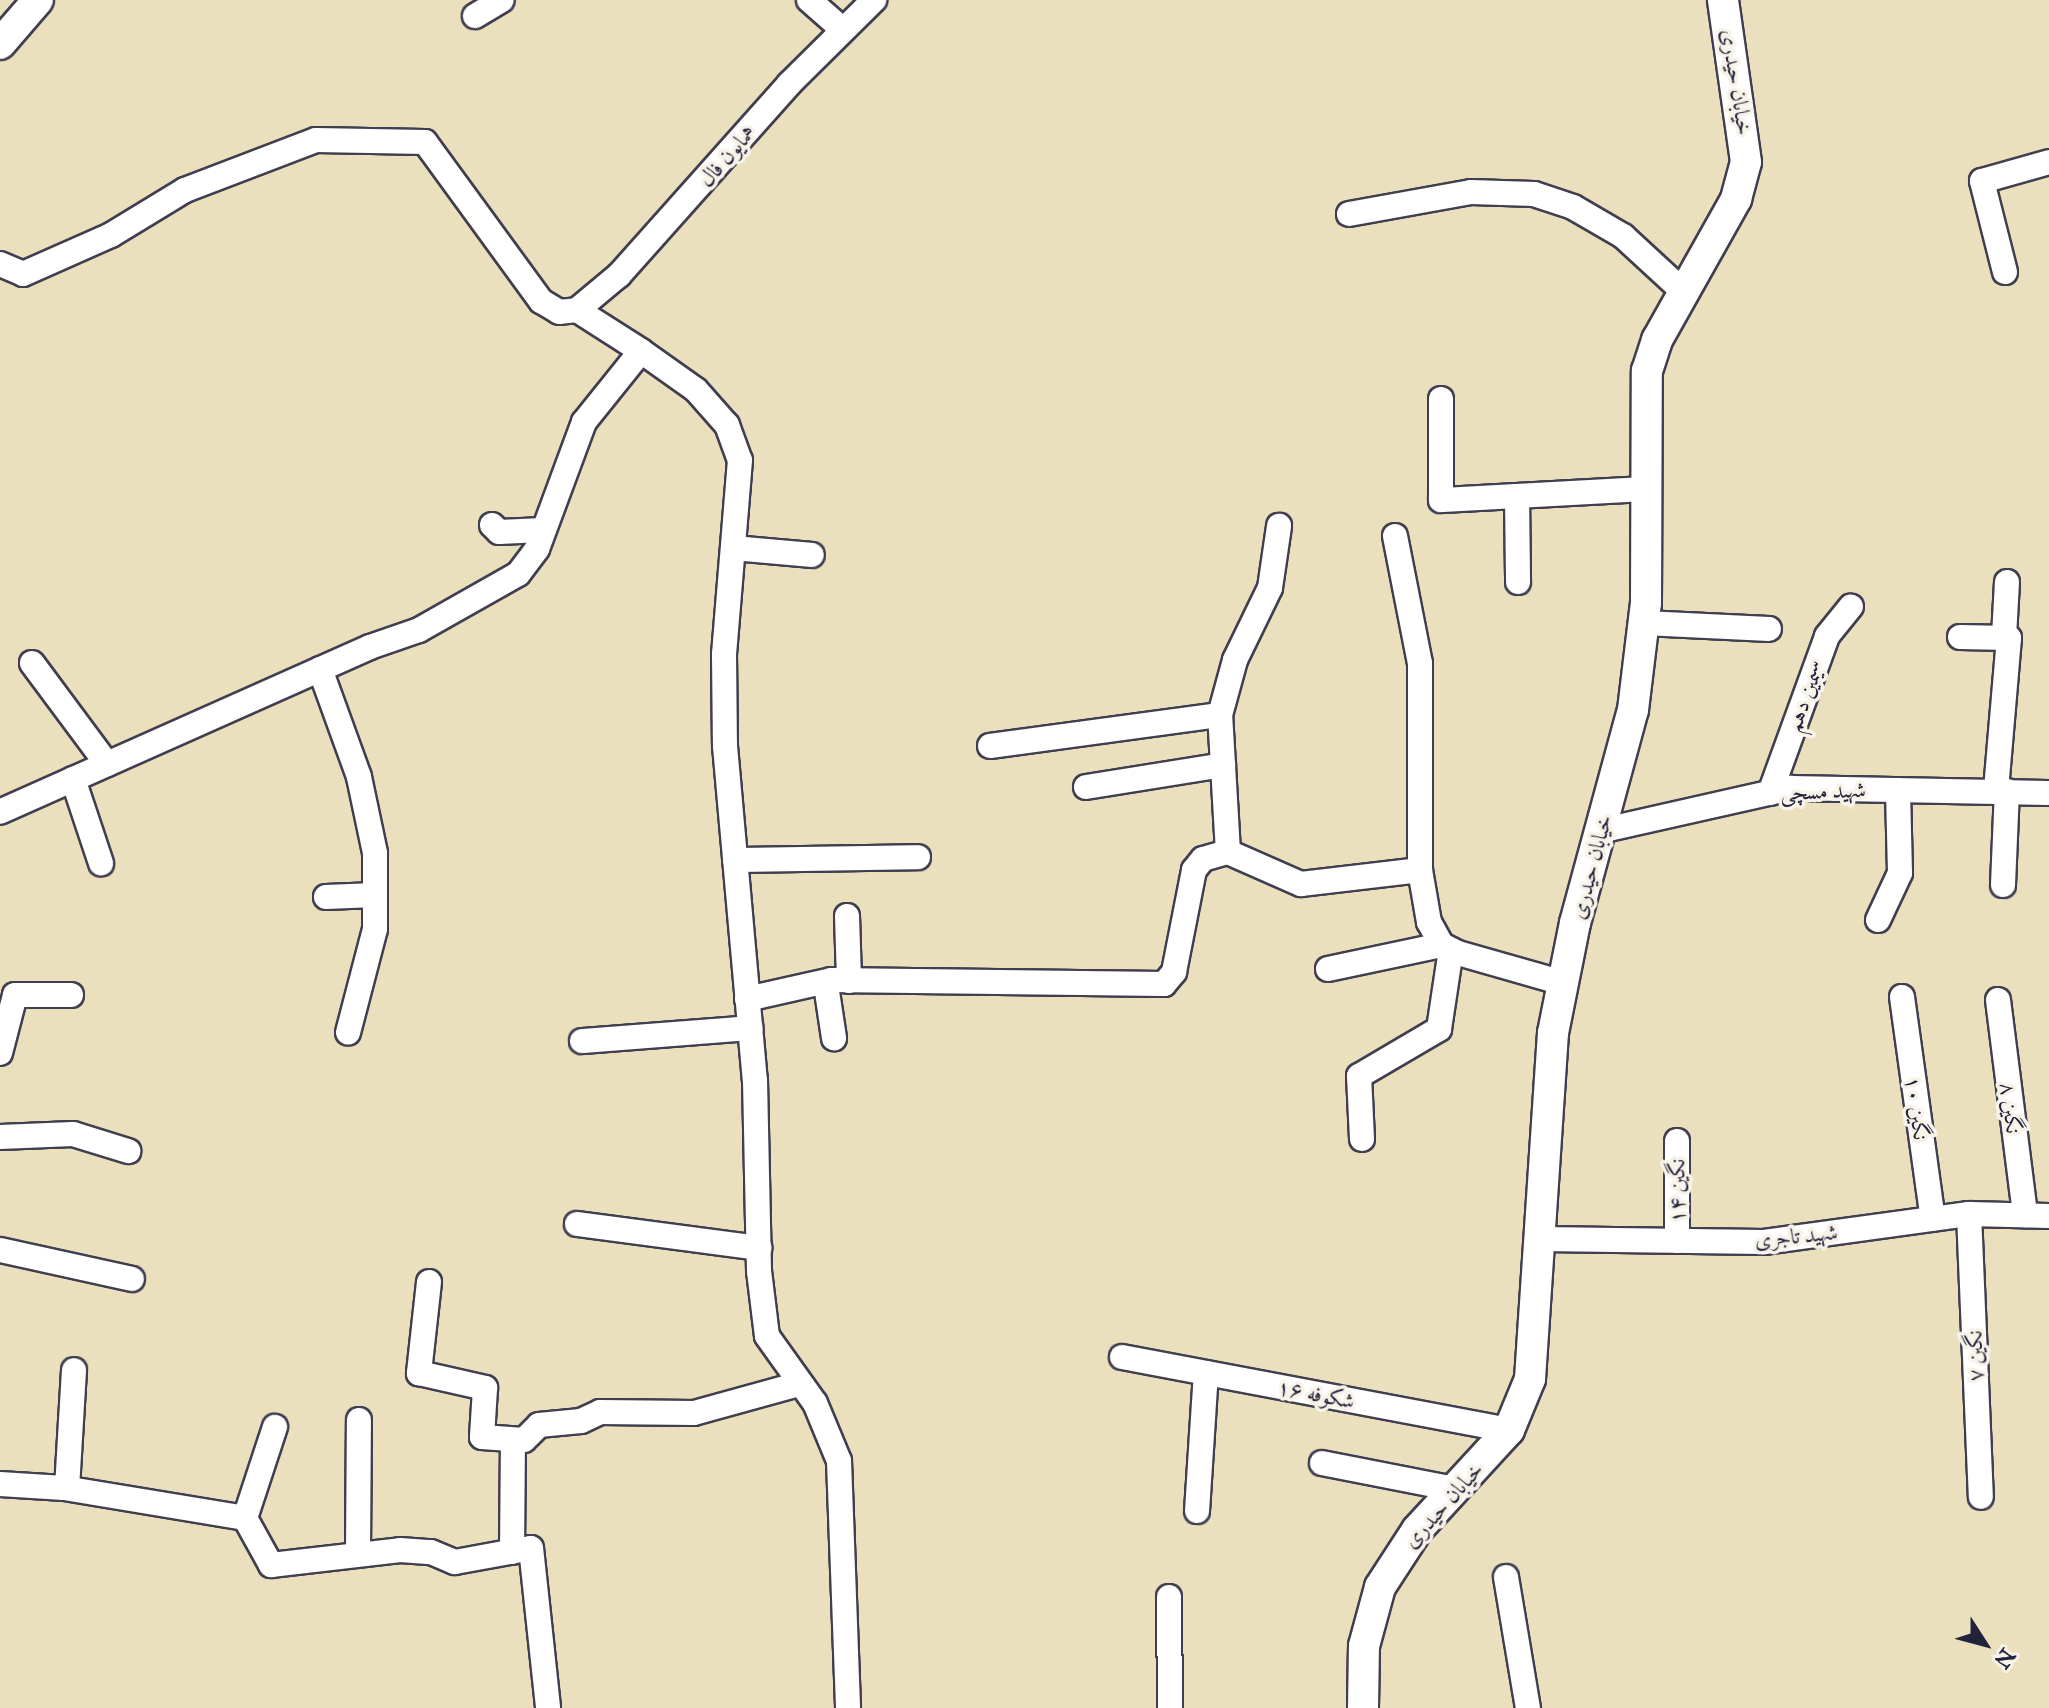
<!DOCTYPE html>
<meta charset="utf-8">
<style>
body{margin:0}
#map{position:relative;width:2049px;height:1708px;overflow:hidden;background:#eae0be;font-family:"IM FELL Great Primer",Amiri,serif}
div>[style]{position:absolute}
.roads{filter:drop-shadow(2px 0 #403e4f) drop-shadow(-2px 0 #403e4f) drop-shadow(0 2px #403e4f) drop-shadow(0 -2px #403e4f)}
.minor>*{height:24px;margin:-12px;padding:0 12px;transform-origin:12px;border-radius:12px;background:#fff}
.tertiary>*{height:30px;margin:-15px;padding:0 15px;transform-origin:15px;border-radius:15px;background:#fff}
span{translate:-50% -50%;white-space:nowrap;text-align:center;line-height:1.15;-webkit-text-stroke:7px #f7f3e8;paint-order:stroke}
.street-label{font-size:22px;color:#22223b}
.north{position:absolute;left:1945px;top:1604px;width:80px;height:80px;-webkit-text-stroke:6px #f7f3e8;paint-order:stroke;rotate:126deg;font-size:22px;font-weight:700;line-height:32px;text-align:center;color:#22223b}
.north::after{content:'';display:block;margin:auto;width:28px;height:36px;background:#22223b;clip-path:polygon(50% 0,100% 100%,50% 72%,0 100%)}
</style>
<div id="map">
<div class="roads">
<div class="minor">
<i style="left:809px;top:0;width:44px;rotate:41.3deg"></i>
<i style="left:475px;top:16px;width:31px;rotate:-31deg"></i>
<i style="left:1349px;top:214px;width:124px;rotate:-10.2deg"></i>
<i style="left:1471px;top:192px;width:63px;rotate:1.8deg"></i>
<i style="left:1534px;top:194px;width:41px;rotate:18.4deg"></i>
<i style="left:1573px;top:207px;width:58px;rotate:30.1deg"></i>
<i style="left:1623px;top:236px;width:83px;rotate:42.6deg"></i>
<i style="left:0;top:264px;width:25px;rotate:23deg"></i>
<i style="left:23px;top:274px;width:96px;rotate:-23.9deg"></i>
<i style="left:111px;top:235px;width:87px;rotate:-31.3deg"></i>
<i style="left:185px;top:190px;width:140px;rotate:-20.9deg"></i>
<i style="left:316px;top:140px;width:109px;rotate:1.1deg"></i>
<i style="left:425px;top:142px;width:197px;rotate:53.9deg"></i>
<i style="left:541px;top:301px;width:21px;rotate:31deg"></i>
<i style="left:559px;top:312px;width:18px;rotate:-6deg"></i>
<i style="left:577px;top:310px;width:76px;rotate:32.6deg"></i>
<i style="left:641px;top:351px;width:91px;rotate:128.8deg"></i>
<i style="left:584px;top:422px;width:135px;rotate:110.3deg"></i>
<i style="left:537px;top:549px;width:31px;rotate:127deg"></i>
<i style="left:518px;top:574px;width:114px;rotate:150.5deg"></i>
<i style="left:419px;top:630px;width:52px;rotate:160.9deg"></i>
<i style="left:370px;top:647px;width:405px;rotate:156deg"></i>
<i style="left:2005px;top:272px;width:94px;rotate:-104.2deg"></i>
<i style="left:1982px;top:181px;width:70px;rotate:-15.8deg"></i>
<i style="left:577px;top:310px;width:55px;rotate:-39.8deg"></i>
<i style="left:619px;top:275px;width:256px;rotate:-48.3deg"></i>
<i style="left:789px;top:84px;width:120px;rotate:-44.7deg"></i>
<i style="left:641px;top:351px;width:67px;rotate:35.3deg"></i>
<i style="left:696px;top:390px;width:47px;rotate:48.5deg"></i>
<i style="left:727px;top:425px;width:37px;rotate:70deg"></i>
<i style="left:740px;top:460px;width:195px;rotate:94.7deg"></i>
<i style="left:724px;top:654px;width:92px;rotate:89.4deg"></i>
<i style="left:725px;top:746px;width:335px;rotate:84.9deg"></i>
<i style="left:755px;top:1080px;width:191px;rotate:88.8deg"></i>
<i style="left:759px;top:1271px;width:65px;rotate:83deg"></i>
<i style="left:767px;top:1336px;width:82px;rotate:54.4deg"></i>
<i style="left:815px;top:1403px;width:63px;rotate:67.5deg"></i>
<i style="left:839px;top:1461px;width:247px;rotate:87.9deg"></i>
<i style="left:1441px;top:399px;width:101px;rotate:90deg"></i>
<i style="left:1441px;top:500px;width:206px;rotate:-3.1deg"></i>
<i style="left:1517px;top:496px;width:86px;rotate:89.3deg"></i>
<i style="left:492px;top:525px;width:10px;rotate:45deg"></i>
<i style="left:499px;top:532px;width:44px;rotate:-2.6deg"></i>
<i style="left:1395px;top:536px;width:129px;rotate:78.9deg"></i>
<i style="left:1420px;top:663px;width:207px;rotate:90deg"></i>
<i style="left:1420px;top:870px;width:53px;rotate:80.2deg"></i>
<i style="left:1429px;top:922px;width:26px;rotate:61deg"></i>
<i style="left:1442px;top:945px;width:18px;rotate:27deg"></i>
<i style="left:1458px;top:953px;width:109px;rotate:15.9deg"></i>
<i style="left:734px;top:548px;width:78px;rotate:5.1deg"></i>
<i style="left:1644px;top:623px;width:125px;rotate:2.7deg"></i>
<i style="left:1960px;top:637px;width:49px;rotate:1.2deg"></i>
<i style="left:2009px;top:638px;width:154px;rotate:94.9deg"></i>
<i style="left:2004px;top:637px;width:55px;rotate:-86.9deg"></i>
<i style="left:32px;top:663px;width:126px;rotate:53.4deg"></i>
<i style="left:320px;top:669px;width:115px;rotate:70.1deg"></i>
<i style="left:359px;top:777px;width:78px;rotate:78.1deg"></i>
<i style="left:375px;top:853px;width:76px;rotate:90deg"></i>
<i style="left:375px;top:929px;width:107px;rotate:104.6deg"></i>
<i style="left:990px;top:746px;width:232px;rotate:-7.7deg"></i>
<i style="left:73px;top:779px;width:89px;rotate:71.6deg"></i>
<i style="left:1086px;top:787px;width:139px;rotate:-9.1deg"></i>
<i style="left:1770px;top:793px;width:167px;rotate:-70deg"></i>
<i style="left:1827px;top:636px;width:38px;rotate:-51deg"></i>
<i style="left:1600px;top:831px;width:196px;rotate:-12.7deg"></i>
<i style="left:1791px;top:788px;width:258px;rotate:1.1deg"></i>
<i style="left:1228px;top:852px;width:80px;rotate:23.7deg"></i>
<i style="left:1301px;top:884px;width:120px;rotate:-6.7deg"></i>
<i style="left:735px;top:860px;width:183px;rotate:-0.9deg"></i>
<i style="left:2003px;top:885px;width:94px;rotate:-87.6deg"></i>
<i style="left:326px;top:897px;width:49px;rotate:-2.3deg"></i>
<i style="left:847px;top:916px;width:65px;rotate:88.2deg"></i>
<i style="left:1878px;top:920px;width:52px;rotate:-64.9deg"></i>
<i style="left:1900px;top:873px;width:83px;rotate:-91.4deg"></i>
<i style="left:1328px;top:969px;width:116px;rotate:-11.9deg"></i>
<i style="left:826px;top:985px;width:54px;rotate:81.4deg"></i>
<i style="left:1902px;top:997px;width:224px;rotate:82.1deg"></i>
<i style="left:747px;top:999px;width:86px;rotate:-12.7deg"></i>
<i style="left:831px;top:980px;width:333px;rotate:0.7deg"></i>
<i style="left:1164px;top:984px;width:16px;rotate:-50deg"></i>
<i style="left:1174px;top:972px;width:104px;rotate:-78.9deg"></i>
<i style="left:1194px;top:870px;width:14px;rotate:-51deg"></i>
<i style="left:1203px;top:859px;width:26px;rotate:-16deg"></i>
<i style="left:1228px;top:852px;width:137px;rotate:-93.3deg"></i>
<i style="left:1220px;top:715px;width:57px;rotate:-74.7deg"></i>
<i style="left:1235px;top:660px;width:80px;rotate:-64.1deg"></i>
<i style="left:1270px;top:588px;width:63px;rotate:-81.7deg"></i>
<i style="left:1998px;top:1000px;width:217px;rotate:82.8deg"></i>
<i style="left:582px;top:1041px;width:169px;rotate:-4.4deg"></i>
<i style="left:0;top:1053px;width:60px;rotate:-75.5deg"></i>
<i style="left:15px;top:995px;width:56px"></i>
<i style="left:0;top:1137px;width:73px;rotate:-2.4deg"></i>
<i style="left:73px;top:1134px;width:58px;rotate:17.2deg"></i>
<i style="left:1362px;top:1139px;width:63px;rotate:-92.7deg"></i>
<i style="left:1359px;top:1076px;width:93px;rotate:-30.4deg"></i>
<i style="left:1439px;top:1029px;width:80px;rotate:-81.4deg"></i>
<i style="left:1969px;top:1214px;width:283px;rotate:87.6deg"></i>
<i style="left:577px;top:1224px;width:184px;rotate:7.5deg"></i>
<i style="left:1541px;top:1239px;width:223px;rotate:0.8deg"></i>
<i style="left:1764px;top:1242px;width:207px;rotate:-7.8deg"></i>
<i style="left:1969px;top:1214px;width:80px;rotate:1.4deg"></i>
<i style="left:1677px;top:1241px;width:100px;rotate:-90deg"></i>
<i style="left:0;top:1250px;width:135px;rotate:12.4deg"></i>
<i style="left:429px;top:1282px;width:92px;rotate:96.3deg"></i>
<i style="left:419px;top:1373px;width:68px;rotate:12.8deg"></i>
<i style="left:485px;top:1388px;width:49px;rotate:93.5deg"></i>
<i style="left:482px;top:1437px;width:42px;rotate:4.1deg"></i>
<i style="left:524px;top:1440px;width:21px;rotate:-45deg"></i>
<i style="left:539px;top:1425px;width:42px;rotate:-5.4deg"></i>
<i style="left:581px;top:1421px;width:21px;rotate:-25deg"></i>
<i style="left:600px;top:1412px;width:94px;rotate:0.6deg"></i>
<i style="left:694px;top:1413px;width:109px;rotate:-15.4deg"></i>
<i style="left:1122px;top:1357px;width:394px;rotate:10.7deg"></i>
<i style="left:1322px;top:1463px;width:136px;rotate:11.1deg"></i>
<i style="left:0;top:1484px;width:64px;rotate:3.6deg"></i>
<i style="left:64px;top:1488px;width:183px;rotate:9.4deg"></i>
<i style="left:245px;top:1518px;width:54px;rotate:61deg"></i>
<i style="left:271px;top:1565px;width:130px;rotate:-6.6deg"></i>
<i style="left:400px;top:1550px;width:31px;rotate:4deg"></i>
<i style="left:431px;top:1552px;width:26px;rotate:23deg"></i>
<i style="left:455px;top:1562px;width:77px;rotate:-10.4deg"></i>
<i style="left:531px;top:1548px;width:161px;rotate:83.9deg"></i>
<i style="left:67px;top:1488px;width:118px;rotate:-86.6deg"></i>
<i style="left:1197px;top:1511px;width:138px;rotate:-86.3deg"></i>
<i style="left:245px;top:1518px;width:96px;rotate:-71.8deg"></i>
<i style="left:512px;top:1552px;width:111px;rotate:-89.5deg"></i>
<i style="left:358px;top:1553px;width:133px;rotate:-89.6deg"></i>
<i style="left:1506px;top:1577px;width:133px;rotate:80.5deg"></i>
<i style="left:1169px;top:1597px;width:111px;rotate:89.5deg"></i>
</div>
<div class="tertiary">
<i style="left:0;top:44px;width:58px;rotate:-49.2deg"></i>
<i style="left:1363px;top:1708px;width:62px;rotate:-89.1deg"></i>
<i style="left:1364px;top:1646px;width:61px;rotate:-74.8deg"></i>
<i style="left:1380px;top:1587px;width:68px;rotate:-57deg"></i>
<i style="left:1417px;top:1530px;width:136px;rotate:-47.4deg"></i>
<i style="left:1509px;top:1430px;width:55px;rotate:-67.6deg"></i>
<i style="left:1530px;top:1379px;width:347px;rotate:-86.2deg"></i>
<i style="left:1553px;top:1033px;width:112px;rotate:-78.7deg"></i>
<i style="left:1575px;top:923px;width:221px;rotate:-74.8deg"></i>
<i style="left:1633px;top:710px;width:108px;rotate:-83.1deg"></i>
<i style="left:1646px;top:603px;width:232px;rotate:-89.8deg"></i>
<i style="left:1647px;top:371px;width:33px;rotate:-72deg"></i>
<i style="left:1657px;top:340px;width:162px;rotate:-60.7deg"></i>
<i style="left:1736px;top:199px;width:38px;rotate:-75deg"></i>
<i style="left:1746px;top:162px;width:164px;rotate:-98.1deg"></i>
</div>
</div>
<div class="street-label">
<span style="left:1737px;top:82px;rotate:81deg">خیابان حیدری</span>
<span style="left:727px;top:156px;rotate:-49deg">همایون فال</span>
<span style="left:1805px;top:696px;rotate:-70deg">سیمین دهم</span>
<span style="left:1823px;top:791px;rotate:-2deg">شهید مسچی</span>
<span style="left:1591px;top:867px;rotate:-75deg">خیابان حیدری</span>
<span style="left:1917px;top:1108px;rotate:82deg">نگین ۱۰</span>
<span style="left:2011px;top:1108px;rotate:83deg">نگین ۸</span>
<span style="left:1677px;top:1191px;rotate:-90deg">نگین ۱۴</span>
<span style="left:1796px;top:1236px;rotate:-6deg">شهید تاجری</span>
<span style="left:1975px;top:1356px;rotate:-92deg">نگین ۷</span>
<span style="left:1316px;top:1394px;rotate:11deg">شکوفه ۱۶</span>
<span style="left:1443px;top:1505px;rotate:-48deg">خیابان حیدری</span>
</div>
<div class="north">N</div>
</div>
